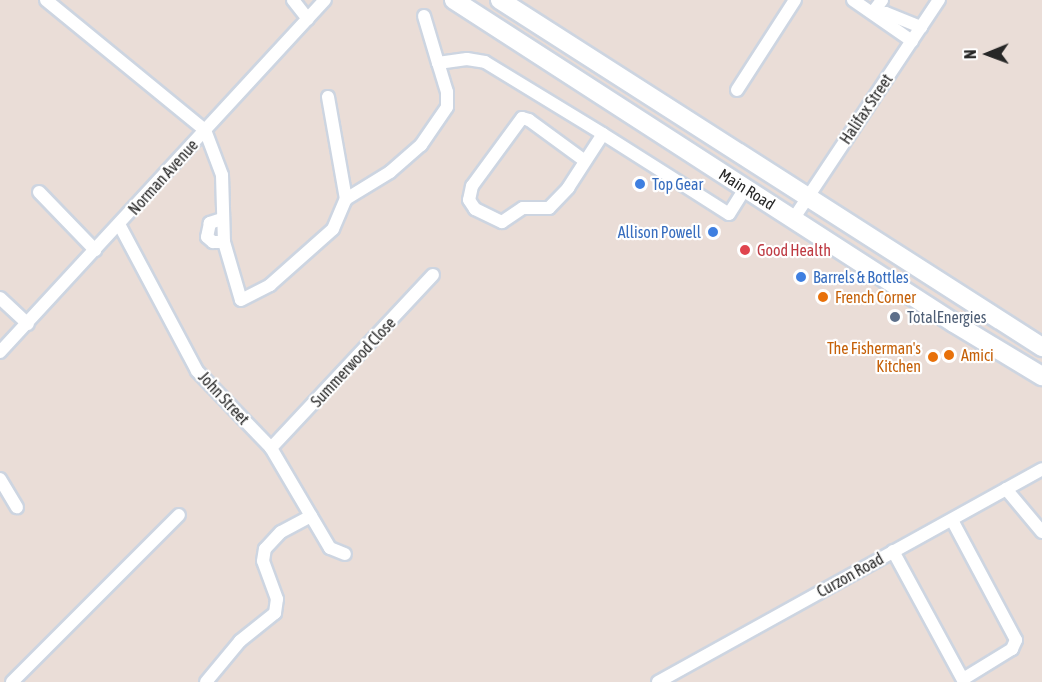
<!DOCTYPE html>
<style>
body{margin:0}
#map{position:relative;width:1042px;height:682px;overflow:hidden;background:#eaddd7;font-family:"Asap Condensed",sans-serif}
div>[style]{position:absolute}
.roads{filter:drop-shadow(2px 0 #cdd5e1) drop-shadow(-2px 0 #cdd5e1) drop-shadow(0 2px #cdd5e1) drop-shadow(0 -2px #cdd5e1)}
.street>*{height:12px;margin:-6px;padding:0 6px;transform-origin:6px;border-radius:6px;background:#fff}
.secondary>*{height:18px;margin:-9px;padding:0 9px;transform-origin:9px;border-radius:9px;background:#fff}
.dots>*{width:16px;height:16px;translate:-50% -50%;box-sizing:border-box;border:3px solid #fff;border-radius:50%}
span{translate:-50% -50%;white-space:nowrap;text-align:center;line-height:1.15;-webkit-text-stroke:4.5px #fff;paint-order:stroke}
.street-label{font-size:16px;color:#272727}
.shop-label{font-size:16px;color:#366cbe}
.left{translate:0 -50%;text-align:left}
.right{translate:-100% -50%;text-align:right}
.health-label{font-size:16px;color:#be3a42}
.food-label{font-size:16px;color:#c56008}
.service-label{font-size:16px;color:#4e5e75}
.north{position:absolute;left:958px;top:24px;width:60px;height:60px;-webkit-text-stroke:4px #fff;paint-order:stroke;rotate:269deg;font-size:16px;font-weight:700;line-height:24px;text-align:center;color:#272727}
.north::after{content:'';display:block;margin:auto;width:21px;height:27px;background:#272727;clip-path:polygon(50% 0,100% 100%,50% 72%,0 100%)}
</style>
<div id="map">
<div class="roads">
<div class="street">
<i style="left:46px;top:0;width:205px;rotate:39.3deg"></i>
<i style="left:205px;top:130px;width:48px;rotate:69.3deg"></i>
<i style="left:222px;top:175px;width:67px;rotate:88.3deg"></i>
<i style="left:224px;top:242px;width:60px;rotate:73.7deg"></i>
<i style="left:241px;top:300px;width:33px;rotate:-27deg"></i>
<i style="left:270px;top:285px;width:84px;rotate:-41.6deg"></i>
<i style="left:333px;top:229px;width:33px;rotate:-67deg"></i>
<i style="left:346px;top:199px;width:52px;rotate:-31.5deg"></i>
<i style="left:390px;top:172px;width:41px;rotate:-41.1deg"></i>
<i style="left:421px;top:145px;width:46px;rotate:-55.6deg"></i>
<i style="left:447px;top:107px;width:15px;rotate:-90deg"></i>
<i style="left:447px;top:92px;width:30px;rotate:-107deg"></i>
<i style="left:293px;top:0;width:24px;rotate:52deg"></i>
<i style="left:853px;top:0;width:72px;rotate:34.8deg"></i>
<i style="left:873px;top:12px;width:15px;rotate:-53deg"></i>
<i style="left:877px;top:15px;width:9px;rotate:-13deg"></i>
<i style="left:886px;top:13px;width:38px;rotate:22deg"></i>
<i style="left:424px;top:16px;width:49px;rotate:73.4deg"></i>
<i style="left:438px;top:63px;width:29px;rotate:-8deg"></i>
<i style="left:467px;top:59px;width:18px;rotate:9deg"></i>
<i style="left:485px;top:62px;width:138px;rotate:31.4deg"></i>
<i style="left:737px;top:90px;width:107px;rotate:-57.2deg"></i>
<i style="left:328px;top:97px;width:104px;rotate:80deg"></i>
<i style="left:585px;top:161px;width:69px;rotate:-143.8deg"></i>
<i style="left:529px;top:120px;width:7px;rotate:-164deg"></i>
<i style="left:522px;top:118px;width:84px;rotate:126.3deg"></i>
<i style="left:472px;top:186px;width:14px;rotate:102deg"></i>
<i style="left:469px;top:200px;width:11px;rotate:56deg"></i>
<i style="left:475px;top:209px;width:30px;rotate:26deg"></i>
<i style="left:502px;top:222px;width:25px;rotate:-34deg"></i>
<i style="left:523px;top:208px;width:26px"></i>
<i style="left:549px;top:208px;width:28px;rotate:-46deg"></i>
<i style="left:568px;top:188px;width:64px;rotate:-57.1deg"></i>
<i style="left:603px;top:134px;width:149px;rotate:32.4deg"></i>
<i style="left:729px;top:214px;width:31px;rotate:-58deg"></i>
<i style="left:39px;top:192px;width:81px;rotate:46deg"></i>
<i style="left:794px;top:218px;width:262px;rotate:-56.4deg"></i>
<i style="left:222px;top:219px;width:13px;rotate:162deg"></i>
<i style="left:210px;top:223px;width:14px;rotate:102deg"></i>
<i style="left:207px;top:237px;width:8px;rotate:40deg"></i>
<i style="left:213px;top:242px;width:11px"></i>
<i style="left:120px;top:226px;width:164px;rotate:62deg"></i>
<i style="left:197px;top:371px;width:107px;rotate:46.1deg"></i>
<i style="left:271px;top:448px;width:116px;rotate:59.5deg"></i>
<i style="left:330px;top:548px;width:16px;rotate:22deg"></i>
<i style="left:0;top:298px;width:38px;rotate:43deg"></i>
<i style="left:0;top:352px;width:479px;rotate:-47.3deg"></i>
<i style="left:271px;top:448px;width:237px;rotate:-46.9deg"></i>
<i style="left:0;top:479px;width:33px;rotate:59deg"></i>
<i style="left:1006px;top:489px;width:56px;rotate:50.1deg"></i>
<i style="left:952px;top:520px;width:136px;rotate:61.9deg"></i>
<i style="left:1016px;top:640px;width:10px;rotate:114deg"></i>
<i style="left:1012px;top:649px;width:57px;rotate:148.5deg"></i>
<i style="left:893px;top:551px;width:149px;rotate:61.5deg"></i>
<i style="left:12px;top:682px;width:236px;rotate:-45deg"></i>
<i style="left:206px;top:682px;width:53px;rotate:-50.3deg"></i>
<i style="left:240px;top:641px;width:45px;rotate:-38.7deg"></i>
<i style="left:275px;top:613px;width:14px;rotate:-82deg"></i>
<i style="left:277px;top:599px;width:40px;rotate:-110.2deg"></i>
<i style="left:263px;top:561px;width:12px;rotate:-81deg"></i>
<i style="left:265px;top:549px;width:23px;rotate:-47deg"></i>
<i style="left:281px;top:532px;width:34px;rotate:-28deg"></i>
<i style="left:658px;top:682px;width:439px;rotate:-29deg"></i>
</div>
<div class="secondary">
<i style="left:454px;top:0;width:595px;rotate:32.86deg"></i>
<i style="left:954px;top:323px;width:103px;rotate:31.1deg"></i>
<i style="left:500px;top:0;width:644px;rotate:32.63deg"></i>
</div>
</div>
<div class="dots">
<i style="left:640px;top:184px;background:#3f7fe0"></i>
<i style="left:713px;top:232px;background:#3f7fe0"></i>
<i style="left:745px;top:250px;background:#e0444e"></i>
<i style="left:801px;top:277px;background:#3f7fe0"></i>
<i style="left:823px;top:297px;background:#e8710a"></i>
<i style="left:895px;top:317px;background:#5c6f8a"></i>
<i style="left:949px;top:355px;background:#e8710a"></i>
<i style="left:933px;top:357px;background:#e8710a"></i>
</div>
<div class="street-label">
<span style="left:866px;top:109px;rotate:-56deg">Halifax Street</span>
<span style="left:163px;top:177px;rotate:-48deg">Norman Avenue</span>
<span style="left:747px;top:189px;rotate:32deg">Main Road</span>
<span style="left:353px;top:362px;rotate:-47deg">Summerwood Close</span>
<span style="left:224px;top:398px;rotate:47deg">John Street</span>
<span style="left:850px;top:575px;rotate:-29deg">Curzon Road</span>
</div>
<div class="shop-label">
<span class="left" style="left:652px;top:184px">Top Gear</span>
<span class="right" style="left:701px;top:232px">Allison Powell</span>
<span class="left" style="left:813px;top:277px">Barrels &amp; Bottles</span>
</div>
<div class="health-label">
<span class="left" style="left:757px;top:250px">Good Health</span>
</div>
<div class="food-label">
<span class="left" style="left:835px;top:297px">French Corner</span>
<span class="right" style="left:921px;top:357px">The Fisherman's<br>Kitchen</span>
<span class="left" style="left:961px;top:355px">Amici</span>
</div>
<div class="service-label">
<span class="left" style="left:907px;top:317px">TotalEnergies</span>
</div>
<div class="north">N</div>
</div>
